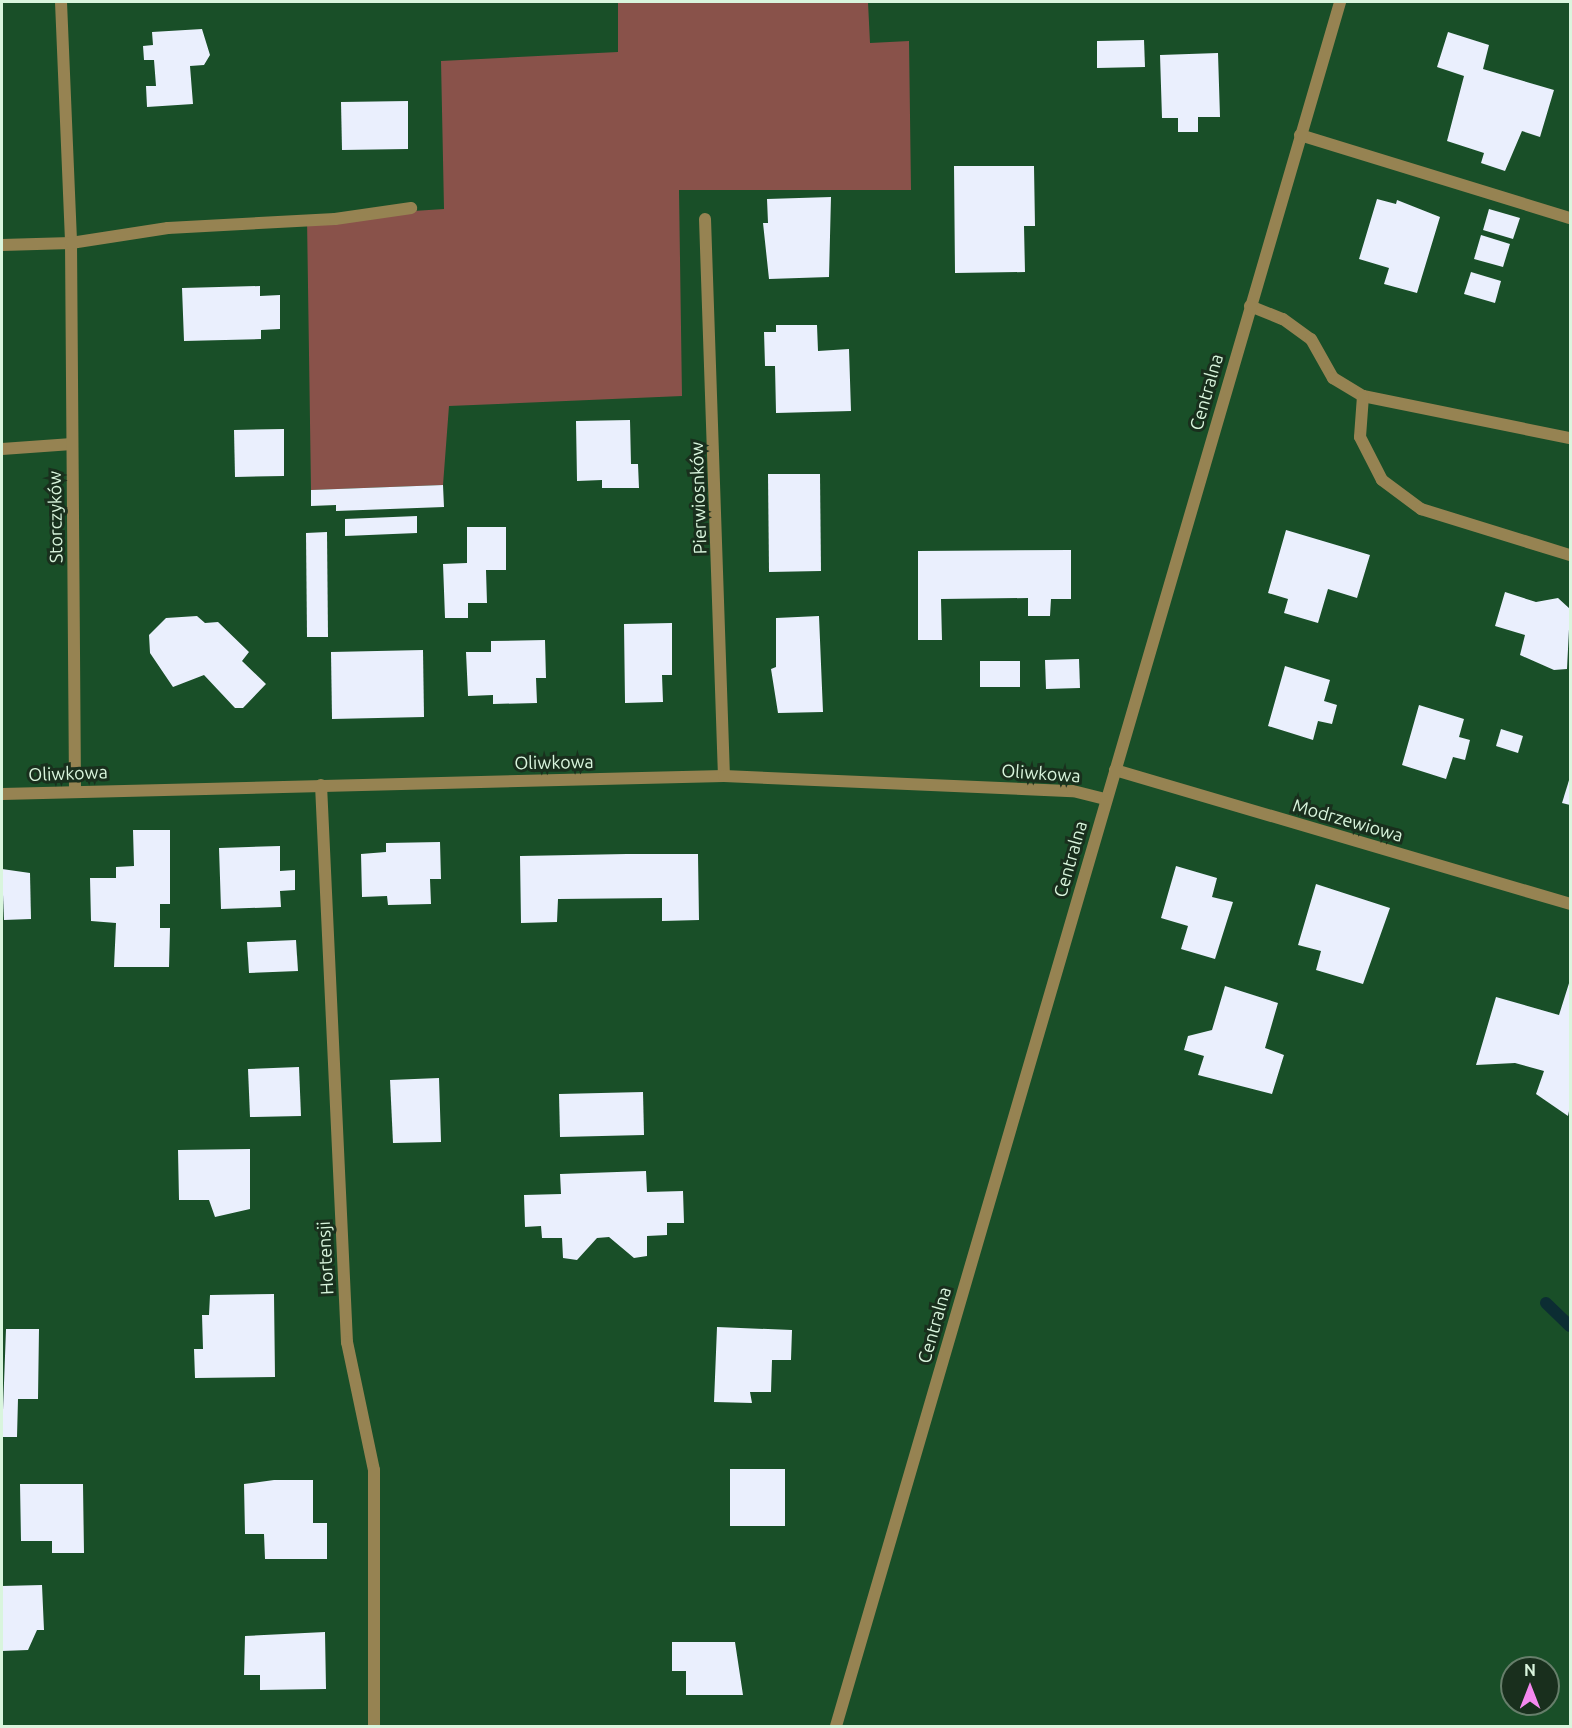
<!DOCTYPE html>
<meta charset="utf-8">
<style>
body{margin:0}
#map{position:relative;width:1572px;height:1728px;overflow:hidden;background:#194f28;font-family:Ubuntu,sans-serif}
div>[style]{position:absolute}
.green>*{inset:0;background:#89524a}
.stream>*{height:12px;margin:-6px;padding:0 6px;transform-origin:6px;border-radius:6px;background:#0c2d33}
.building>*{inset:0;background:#eaeffd}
.service>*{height:12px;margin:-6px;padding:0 6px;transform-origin:6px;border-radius:6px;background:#968352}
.minor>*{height:12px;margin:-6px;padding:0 6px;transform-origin:6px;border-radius:6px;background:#968352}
.tertiary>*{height:12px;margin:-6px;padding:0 6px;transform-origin:6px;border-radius:6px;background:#968352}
span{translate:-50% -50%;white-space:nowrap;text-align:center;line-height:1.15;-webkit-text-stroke:6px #192f1d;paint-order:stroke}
.street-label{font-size:18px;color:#d9f5dd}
.frame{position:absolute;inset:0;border:3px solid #d9f5dd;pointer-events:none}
.north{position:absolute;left:1500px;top:1656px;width:60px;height:60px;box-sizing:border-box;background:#192f1d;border:2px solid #667e6a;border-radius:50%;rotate:0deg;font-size:16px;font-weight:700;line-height:24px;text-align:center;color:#d9f5dd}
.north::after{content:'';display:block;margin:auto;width:21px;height:27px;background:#f589ef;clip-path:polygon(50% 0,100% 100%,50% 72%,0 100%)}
</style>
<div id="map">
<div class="green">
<i style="clip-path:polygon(618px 2px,868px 2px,870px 43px,909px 41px,911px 190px,679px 190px,682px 396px,449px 406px,443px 485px,311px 490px,307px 218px,444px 209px,441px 61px,618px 52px)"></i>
</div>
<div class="stream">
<i style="left:1546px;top:1303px;width:33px;rotate:44deg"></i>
</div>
<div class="building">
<i style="clip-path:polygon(202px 29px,210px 55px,204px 65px,190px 66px,193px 104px,147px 107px,146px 86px,156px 86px,154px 60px,144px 60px,143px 46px,153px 45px,152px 32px)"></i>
<i style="clip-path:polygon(1448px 32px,1489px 45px,1483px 69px,1554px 90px,1540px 137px,1522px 131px,1505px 171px,1481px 163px,1484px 153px,1447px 141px,1464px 76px,1437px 67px)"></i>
<i style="clip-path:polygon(1144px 40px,1145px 67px,1097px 68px,1097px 41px)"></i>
<i style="clip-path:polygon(1218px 53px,1220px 117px,1198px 117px,1198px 132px,1178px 132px,1178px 118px,1162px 118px,1160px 55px)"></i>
<i style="clip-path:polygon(408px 101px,408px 149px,342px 150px,341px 102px)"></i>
<i style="clip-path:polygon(954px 166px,1034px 166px,1035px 226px,1024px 226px,1025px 272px,955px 273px)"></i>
<i style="clip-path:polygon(831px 197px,829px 277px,769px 279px,763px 223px,768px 223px,767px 199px)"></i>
<i style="clip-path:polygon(1377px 199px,1396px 204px,1397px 200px,1440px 217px,1417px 293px,1384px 284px,1389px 268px,1359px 259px)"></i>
<i style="clip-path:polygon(1489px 209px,1520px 218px,1513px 239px,1483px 230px)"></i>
<i style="clip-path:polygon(1481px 235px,1510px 244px,1503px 267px,1474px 259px)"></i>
<i style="clip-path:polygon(1471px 272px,1501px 281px,1495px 303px,1464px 294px)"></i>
<i style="clip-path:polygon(260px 286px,260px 296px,280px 295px,280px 329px,261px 330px,261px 339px,184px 341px,182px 288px)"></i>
<i style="clip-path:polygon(776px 325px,817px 325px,818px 351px,849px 349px,851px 411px,776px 413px,775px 366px,765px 366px,764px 332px,776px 332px)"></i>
<i style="clip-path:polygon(630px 420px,631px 464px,638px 464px,639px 488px,602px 488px,602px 480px,577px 481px,576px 421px)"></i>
<i style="clip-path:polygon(284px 429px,284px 476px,235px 477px,234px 430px)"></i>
<i style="clip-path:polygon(768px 474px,820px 474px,821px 571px,769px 572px)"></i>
<i style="clip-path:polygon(443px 485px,444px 507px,336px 511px,336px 505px,311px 506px,311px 490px)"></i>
<i style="clip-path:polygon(417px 516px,417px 533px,345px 536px,345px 519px)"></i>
<i style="clip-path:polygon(467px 527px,506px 527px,506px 570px,486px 570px,487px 603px,468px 603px,468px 618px,445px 618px,443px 564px,467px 563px)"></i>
<i style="clip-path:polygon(1286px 530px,1370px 555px,1357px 598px,1328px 589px,1318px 623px,1284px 613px,1288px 599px,1268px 593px)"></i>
<i style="clip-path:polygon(327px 532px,328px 637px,307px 637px,306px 533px)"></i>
<i style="clip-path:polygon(1071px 550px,1071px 599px,1051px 599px,1050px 616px,1028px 616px,1028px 598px,941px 599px,942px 640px,918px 640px,918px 551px)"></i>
<i style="clip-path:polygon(1505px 592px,1536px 602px,1558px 598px,1570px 609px,1567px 669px,1554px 670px,1520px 655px,1525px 635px,1495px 626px)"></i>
<i style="clip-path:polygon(197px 616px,205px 623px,218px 622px,249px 652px,242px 661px,266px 684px,243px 708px,235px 708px,204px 675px,173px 687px,150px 653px,149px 635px,166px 618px)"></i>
<i style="clip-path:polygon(819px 616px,823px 712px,778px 713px,771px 669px,776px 667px,776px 618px)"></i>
<i style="clip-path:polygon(672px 623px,672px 675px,662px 675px,663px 702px,625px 703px,624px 624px)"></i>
<i style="clip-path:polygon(545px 640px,546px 678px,536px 678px,537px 703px,493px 704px,493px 695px,468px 696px,466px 652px,491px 652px,491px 641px)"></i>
<i style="clip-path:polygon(423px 650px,424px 717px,332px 719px,331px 652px)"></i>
<i style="clip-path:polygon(1079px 659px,1080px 688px,1046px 689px,1045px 660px)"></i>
<i style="clip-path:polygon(980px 661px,1020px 661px,1020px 687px,980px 687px)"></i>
<i style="clip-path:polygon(1285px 666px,1330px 680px,1324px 701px,1337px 705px,1332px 724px,1318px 721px,1313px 740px,1268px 726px)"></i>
<i style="clip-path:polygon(1419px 705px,1464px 719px,1459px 737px,1470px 740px,1465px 760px,1453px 757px,1446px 779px,1402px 765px)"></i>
<i style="clip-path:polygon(1501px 729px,1523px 736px,1518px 753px,1496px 746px)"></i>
<i style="clip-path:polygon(1570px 777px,1570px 805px,1562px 803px)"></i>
<i style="clip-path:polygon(133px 830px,170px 830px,170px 904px,160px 904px,160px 928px,170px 928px,169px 967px,114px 967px,116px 923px,91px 921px,90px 878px,116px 878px,116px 867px,134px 866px)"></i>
<i style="clip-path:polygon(440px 842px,441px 879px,430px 879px,431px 904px,388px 905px,387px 896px,362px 897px,361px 854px,386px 852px,386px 843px)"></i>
<i style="clip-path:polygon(280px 846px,280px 871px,295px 870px,295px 890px,280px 891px,281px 907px,221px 909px,219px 848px)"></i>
<i style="clip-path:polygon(627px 854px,698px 854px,699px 920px,662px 921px,662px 898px,558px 899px,557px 922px,521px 923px,520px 856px)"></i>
<i style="clip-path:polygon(1176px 866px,1217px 878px,1212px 897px,1233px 902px,1215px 959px,1181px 949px,1188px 926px,1161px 918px)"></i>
<i style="clip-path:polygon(2px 869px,30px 873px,31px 919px,4px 920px)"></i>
<i style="clip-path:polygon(1316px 884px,1390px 908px,1363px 984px,1316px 970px,1321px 951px,1298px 945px)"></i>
<i style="clip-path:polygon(296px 940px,298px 971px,249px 973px,247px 942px)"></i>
<i style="clip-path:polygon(1570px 980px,1570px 1106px,1568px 1116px,1536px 1094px,1544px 1071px,1515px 1063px,1476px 1065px,1496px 997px,1559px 1015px)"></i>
<i style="clip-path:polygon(1225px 986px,1278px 1003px,1265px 1048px,1284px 1055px,1272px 1094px,1198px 1075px,1204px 1056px,1184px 1050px,1188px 1036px,1212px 1030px)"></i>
<i style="clip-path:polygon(299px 1067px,301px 1116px,250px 1117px,248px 1069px)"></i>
<i style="clip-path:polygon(439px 1078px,441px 1142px,393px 1143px,390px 1080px)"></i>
<i style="clip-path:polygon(643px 1092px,644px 1135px,560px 1137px,559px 1094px)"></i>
<i style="clip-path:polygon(250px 1149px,250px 1209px,215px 1217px,209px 1200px,179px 1200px,178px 1150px)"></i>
<i style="clip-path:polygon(646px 1171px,647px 1192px,683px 1191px,684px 1223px,667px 1223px,667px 1235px,647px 1236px,647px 1256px,634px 1258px,609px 1237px,597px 1238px,577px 1260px,563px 1258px,562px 1238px,542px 1238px,541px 1226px,525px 1227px,524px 1195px,561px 1194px,560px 1174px)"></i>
<i style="clip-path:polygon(274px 1294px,275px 1377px,195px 1378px,194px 1349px,203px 1349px,202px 1315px,209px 1315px,210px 1295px)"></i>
<i style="clip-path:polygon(717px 1327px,792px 1330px,791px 1360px,772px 1360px,771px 1392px,750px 1392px,752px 1403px,714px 1402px)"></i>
<i style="clip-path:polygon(6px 1329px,39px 1329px,38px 1399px,18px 1399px,17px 1437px,2px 1437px)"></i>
<i style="clip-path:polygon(730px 1469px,785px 1469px,785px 1526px,730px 1526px)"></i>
<i style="clip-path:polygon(274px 1480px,313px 1480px,313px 1523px,327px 1523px,327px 1559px,265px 1559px,264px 1534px,245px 1534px,244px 1484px)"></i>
<i style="clip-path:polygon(20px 1484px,83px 1484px,84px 1553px,52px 1553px,52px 1541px,21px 1541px)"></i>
<i style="clip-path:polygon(42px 1585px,44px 1630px,37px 1630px,28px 1650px,2px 1651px,2px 1586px)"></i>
<i style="clip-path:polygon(325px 1632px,326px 1689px,260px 1690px,260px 1675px,244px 1675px,245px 1636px)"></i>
<i style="clip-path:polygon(672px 1642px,735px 1642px,743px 1695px,686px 1695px,686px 1671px,672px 1671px)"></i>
</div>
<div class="service">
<i style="left:1300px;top:135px;width:282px;rotate:17.1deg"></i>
<i style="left:1250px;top:306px;width:35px;rotate:22deg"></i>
<i style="left:1283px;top:319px;width:34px;rotate:36deg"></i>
<i style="left:1311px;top:339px;width:45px;rotate:60.6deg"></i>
<i style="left:1333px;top:378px;width:35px;rotate:31deg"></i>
<i style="left:1363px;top:396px;width:211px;rotate:11.5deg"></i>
<i style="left:1363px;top:396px;width:41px;rotate:94.2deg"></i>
<i style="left:1360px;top:437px;width:48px;rotate:62.9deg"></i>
<i style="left:1382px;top:480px;width:49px;rotate:36.6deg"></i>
<i style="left:1421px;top:509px;width:156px;rotate:17.2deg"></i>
<i style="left:2px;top:449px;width:70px;rotate:-4.1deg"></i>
</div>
<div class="minor">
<i style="left:61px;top:2px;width:241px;rotate:87.6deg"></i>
<i style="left:71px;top:243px;width:547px;rotate:89.58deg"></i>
<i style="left:705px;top:219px;width:557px;rotate:88.05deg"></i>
<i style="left:2px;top:245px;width:69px;rotate:-1.7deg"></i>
<i style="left:71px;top:243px;width:98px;rotate:-8.8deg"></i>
<i style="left:168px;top:228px;width:167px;rotate:-3.1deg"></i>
<i style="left:335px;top:219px;width:77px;rotate:-8.2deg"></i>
<i style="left:1115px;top:770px;width:474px;rotate:16.4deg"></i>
<i style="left:321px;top:785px;width:558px;rotate:87.33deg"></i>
<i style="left:347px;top:1342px;width:131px;rotate:78.1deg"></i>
<i style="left:374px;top:1470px;width:256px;rotate:90deg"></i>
<i style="left:2px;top:794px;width:722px;rotate:-1.43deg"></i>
<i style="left:724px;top:776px;width:349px;rotate:2.5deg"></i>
<i style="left:1073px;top:791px;width:34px;rotate:14deg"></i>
</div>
<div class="tertiary">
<i style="left:836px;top:1726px;width:1796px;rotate:-73.7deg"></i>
</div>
<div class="street-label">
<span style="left:1206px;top:392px;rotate:-74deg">Centralna</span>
<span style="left:698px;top:498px;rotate:-92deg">Pierwiosnków</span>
<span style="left:55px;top:517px;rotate:-91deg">Storczyków</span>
<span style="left:554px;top:762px;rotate:-1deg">Oliwkowa</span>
<span style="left:68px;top:773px;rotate:-2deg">Oliwkowa</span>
<span style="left:1041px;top:773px;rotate:4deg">Oliwkowa</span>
<span style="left:1348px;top:820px;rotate:16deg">Modrzewiowa</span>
<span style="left:1070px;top:859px;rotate:-74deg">Centralna</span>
<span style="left:325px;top:1258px;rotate:-93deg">Hortensji</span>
<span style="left:934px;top:1325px;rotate:-74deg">Centralna</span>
</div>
<div class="frame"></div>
<div class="north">N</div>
</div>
